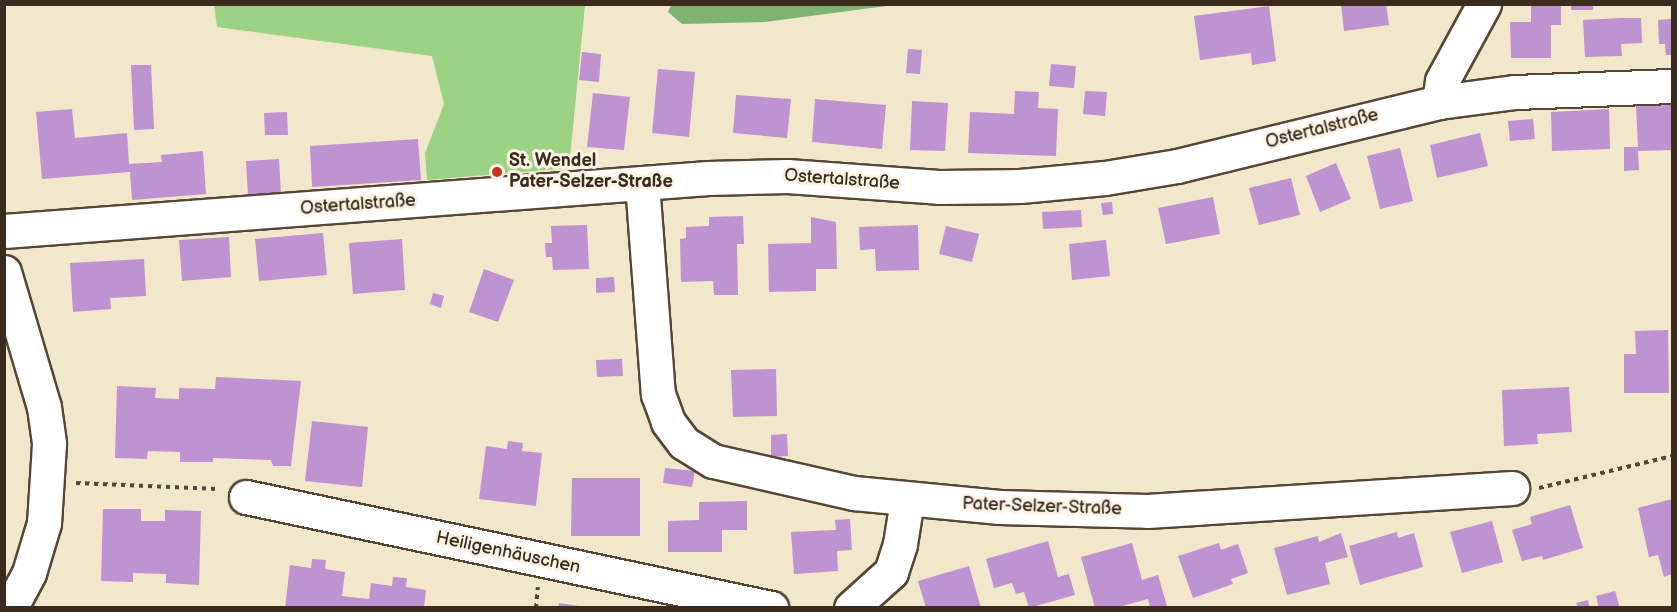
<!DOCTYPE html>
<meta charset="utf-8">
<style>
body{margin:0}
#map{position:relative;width:1677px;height:612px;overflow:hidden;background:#f1e7ca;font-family:"Balsamiq Sans",sans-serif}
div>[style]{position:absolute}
.green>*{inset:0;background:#9bd284}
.forest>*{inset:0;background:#7cb472}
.building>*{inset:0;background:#bf92d2}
.path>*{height:4px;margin-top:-2px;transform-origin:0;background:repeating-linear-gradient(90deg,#564638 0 4.5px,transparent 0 9px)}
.roads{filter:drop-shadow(2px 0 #564638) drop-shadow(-2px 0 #564638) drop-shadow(0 2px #564638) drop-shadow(0 -2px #564638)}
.minor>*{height:33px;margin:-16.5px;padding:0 16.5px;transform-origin:16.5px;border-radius:16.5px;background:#fff}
.major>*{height:33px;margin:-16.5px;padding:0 16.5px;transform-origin:16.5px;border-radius:16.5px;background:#fff}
.dots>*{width:16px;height:16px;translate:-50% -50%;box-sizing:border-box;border:3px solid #fcf5e5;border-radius:50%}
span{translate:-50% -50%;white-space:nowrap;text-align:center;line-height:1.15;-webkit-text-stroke:6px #fcf5e5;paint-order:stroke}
.street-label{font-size:18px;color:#3b2a1e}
.poi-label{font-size:18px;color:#3b2a1e;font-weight:700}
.left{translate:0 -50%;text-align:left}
.frame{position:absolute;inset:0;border:6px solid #3b2a1e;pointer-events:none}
</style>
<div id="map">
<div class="green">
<i style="clip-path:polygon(214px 5px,585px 5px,569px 168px,427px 180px,425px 153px,444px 104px,432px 56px,217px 27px)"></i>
</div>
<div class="forest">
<i style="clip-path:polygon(671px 5px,671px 4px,894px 5px,765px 22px,682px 24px,668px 12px)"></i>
</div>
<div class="building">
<i style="clip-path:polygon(1341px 4px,1386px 4px,1389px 25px,1344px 31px)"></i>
<i style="clip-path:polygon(1531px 4px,1561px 4px,1561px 25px,1551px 25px,1551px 58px,1511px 58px,1510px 22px,1531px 22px)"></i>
<i style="clip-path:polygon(1571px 5px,1593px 5px,1593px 10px,1571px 10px)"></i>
<i style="clip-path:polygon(1269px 6px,1276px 61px,1252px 65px,1251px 53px,1200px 60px,1194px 16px)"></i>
<i style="clip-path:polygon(1621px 18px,1641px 18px,1642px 43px,1621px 44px,1622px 56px,1585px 57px,1583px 20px)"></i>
<i style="clip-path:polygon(1672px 19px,1672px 55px,1666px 55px,1665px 44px,1659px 44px,1658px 20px)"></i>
<i style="clip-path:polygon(908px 49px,922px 50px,920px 74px,906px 73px)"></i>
<i style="clip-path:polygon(582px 52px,601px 54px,599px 82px,579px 80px)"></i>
<i style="clip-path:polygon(1051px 64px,1076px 66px,1074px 88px,1049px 86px)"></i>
<i style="clip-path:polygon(131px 65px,151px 65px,154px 129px,134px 130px)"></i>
<i style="clip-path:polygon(658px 69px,695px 72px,689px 137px,652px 133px)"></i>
<i style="clip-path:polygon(1015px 91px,1039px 92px,1038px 108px,1058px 109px,1056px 156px,968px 153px,970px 112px,1014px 114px)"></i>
<i style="clip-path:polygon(1085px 91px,1107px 92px,1105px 116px,1083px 114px)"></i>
<i style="clip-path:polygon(593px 93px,630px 97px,624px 150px,587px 147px)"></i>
<i style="clip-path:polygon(736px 95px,791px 99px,787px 138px,733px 133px)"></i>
<i style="clip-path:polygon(815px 99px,886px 105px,882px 149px,812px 142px)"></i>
<i style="clip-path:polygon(912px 101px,948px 103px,945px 151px,910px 150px)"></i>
<i style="clip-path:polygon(1672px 105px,1672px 150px,1638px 151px,1639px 170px,1624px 171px,1624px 147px,1638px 147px,1636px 106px)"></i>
<i style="clip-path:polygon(72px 109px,75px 138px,127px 133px,129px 164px,162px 162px,161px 155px,203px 151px,206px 194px,132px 200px,130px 172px,42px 179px,36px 112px)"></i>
<i style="clip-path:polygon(1609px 109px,1610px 149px,1552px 151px,1551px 112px)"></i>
<i style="clip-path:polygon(287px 112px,288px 135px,265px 135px,264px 113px)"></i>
<i style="clip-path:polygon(1533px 119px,1535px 139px,1510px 141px,1508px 121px)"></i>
<i style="clip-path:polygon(1480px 133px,1488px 166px,1437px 178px,1430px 145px)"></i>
<i style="clip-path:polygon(418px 139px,421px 180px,312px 187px,310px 146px)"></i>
<i style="clip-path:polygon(1400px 148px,1413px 201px,1380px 209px,1367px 156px)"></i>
<i style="clip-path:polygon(279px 159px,281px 193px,248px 196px,246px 161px)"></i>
<i style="clip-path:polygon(1336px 163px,1351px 199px,1320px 212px,1306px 176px)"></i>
<i style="clip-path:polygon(1291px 178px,1300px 215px,1259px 225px,1249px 188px)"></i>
<i style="clip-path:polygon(1213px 197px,1220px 234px,1166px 244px,1158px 208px)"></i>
<i style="clip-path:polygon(1112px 202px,1113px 214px,1103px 215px,1101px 203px)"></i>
<i style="clip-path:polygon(1081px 210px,1082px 227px,1043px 229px,1042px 212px)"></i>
<i style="clip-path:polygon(743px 216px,744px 244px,737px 244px,738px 295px,714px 295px,713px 281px,681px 282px,680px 239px,686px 238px,686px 227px,709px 226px,709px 217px)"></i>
<i style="clip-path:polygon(811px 217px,836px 222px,837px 269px,816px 269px,816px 291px,769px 292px,768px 244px,811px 243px)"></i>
<i style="clip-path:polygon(587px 225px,589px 269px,553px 270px,552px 257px,546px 257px,545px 243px,552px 243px,551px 226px)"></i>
<i style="clip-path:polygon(918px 225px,919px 270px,876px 271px,875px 249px,860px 250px,859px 227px)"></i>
<i style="clip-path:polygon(946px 226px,979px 234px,972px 262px,939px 254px)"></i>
<i style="clip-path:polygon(323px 233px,327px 275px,259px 281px,255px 239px)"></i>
<i style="clip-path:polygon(229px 237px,231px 277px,182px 281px,179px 240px)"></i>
<i style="clip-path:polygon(402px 239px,405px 290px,353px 294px,349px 243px)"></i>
<i style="clip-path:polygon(1106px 240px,1110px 276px,1072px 280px,1069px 244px)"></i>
<i style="clip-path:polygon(144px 259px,146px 296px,110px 298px,111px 309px,73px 312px,70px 263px)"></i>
<i style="clip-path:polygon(484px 269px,514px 280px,498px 322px,469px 312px)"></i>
<i style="clip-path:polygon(614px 277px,615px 292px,596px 293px,596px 278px)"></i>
<i style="clip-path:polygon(433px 293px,444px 296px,441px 308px,430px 304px)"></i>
<i style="clip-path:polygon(1668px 330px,1669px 393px,1624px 393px,1624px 354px,1636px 354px,1635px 331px)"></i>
<i style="clip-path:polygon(622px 359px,623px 376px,597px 377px,596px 360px)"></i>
<i style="clip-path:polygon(776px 369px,777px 416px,733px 417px,731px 370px)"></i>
<i style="clip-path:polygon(216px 377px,301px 381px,291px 466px,273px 466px,271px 460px,213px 458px,213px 462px,180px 462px,180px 452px,148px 451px,147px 459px,115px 458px,117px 386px,156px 388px,155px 398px,179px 399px,179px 388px,215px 389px)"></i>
<i style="clip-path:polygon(1569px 387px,1572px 432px,1537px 434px,1538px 444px,1504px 446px,1502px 390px)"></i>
<i style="clip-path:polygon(312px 421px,368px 427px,362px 487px,305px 481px)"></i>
<i style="clip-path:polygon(787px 434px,788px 456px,771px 457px,771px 435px)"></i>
<i style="clip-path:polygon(508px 441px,523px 443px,522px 451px,542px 453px,536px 506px,479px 499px,486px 446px,507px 449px)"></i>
<i style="clip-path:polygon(665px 468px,695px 471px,692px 487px,663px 483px)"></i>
<i style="clip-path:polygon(572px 478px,640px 478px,640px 536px,571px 536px)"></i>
<i style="clip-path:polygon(1672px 499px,1672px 574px,1664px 577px,1658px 555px,1649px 557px,1638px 508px)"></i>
<i style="clip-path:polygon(747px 501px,747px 530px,722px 530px,722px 552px,668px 552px,668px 521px,699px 520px,699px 502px)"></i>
<i style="clip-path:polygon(1570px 505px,1583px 548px,1543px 560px,1542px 556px,1522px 561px,1512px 530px,1532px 524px,1530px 517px)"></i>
<i style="clip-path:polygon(103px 509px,141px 509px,141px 521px,165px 521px,165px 510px,201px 511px,199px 585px,166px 583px,166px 574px,133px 573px,133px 582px,101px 581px)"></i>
<i style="clip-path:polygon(850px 519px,852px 550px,837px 551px,838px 571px,794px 574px,791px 532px,836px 530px,835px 520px)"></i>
<i style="clip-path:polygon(1492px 521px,1503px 562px,1462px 573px,1450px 532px)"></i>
<i style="clip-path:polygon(1397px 532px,1398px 538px,1414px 533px,1423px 567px,1360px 585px,1349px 546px)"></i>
<i style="clip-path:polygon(1341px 533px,1348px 557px,1325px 563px,1330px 584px,1287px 595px,1274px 548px,1318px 536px,1319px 542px)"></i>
<i style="clip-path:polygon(1048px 541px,1058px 577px,1069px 574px,1075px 595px,1029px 608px,1024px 592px,1016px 594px,1012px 583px,994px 588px,986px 559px)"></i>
<i style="clip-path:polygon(1132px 543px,1142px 580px,1158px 575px,1167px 606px,1150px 608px,1148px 599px,1115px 608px,1095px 608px,1081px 557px)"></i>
<i style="clip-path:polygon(1219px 543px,1221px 550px,1238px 544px,1248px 573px,1231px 579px,1233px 584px,1193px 598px,1178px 556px)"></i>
<i style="clip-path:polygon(312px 559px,326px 560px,325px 569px,345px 572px,342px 596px,369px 599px,371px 583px,392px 586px,393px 577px,407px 578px,406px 587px,426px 590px,424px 608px,285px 608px,290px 565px,311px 568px)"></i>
<i style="clip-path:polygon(969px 566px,981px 608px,926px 608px,918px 581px)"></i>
<i style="clip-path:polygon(1615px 591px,1620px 608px,1599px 608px,1596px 596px)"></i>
<i style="clip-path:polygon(1588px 600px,1590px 608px,1578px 608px,1576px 603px)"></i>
<i style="clip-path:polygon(559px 603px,579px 606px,579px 608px,558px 608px)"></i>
</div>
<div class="path">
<i style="left:76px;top:483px;width:142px;rotate:2.4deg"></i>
<i style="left:1539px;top:488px;width:137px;rotate:-13.5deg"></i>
<i style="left:536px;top:608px;width:21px;rotate:-85deg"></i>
</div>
<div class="roads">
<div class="minor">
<i style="left:1439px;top:102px;width:21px;rotate:-82deg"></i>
<i style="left:1442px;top:81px;width:88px;rotate:-61.4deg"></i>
<i style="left:642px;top:183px;width:212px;rotate:85.7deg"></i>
<i style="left:658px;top:394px;width:30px;rotate:70deg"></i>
<i style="left:668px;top:422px;width:26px;rotate:53deg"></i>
<i style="left:684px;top:443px;width:34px;rotate:32deg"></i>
<i style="left:713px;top:461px;width:145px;rotate:12.8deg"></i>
<i style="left:854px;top:493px;width:146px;rotate:5.5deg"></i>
<i style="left:999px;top:507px;width:148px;rotate:1.5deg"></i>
<i style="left:1147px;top:511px;width:366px;rotate:-3.6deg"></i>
<i style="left:4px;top:231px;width:706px;rotate:-4.31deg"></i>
<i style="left:708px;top:178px;width:79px;rotate:-1.5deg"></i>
<i style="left:787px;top:176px;width:152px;rotate:4.1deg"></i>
<i style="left:939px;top:187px;width:81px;rotate:-0.7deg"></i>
<i style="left:1020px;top:186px;width:85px;rotate:-5.4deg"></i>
<i style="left:1105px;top:178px;width:73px;rotate:-9.5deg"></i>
<i style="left:1177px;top:166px;width:270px;rotate:-13.7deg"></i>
<i style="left:1439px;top:102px;width:77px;rotate:-7.5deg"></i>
<i style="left:1515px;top:92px;width:157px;rotate:-2.2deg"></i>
<i style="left:246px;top:497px;width:537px;rotate:11.94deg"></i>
<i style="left:851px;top:608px;width:54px;rotate:-42deg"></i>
<i style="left:891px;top:572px;width:29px;rotate:-72deg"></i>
<i style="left:900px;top:544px;width:45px;rotate:-81deg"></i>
</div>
<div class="major">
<i style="left:4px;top:272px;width:141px;rotate:73.5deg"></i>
<i style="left:44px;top:407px;width:37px;rotate:82deg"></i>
<i style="left:49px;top:444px;width:79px;rotate:93.6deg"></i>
<i style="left:44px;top:523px;width:52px;rotate:106.7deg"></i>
<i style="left:29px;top:573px;width:40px;rotate:118deg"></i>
</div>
</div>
<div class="dots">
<i style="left:497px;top:172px;background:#c8321e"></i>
</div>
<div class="street-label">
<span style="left:1322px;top:129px;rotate:-14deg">Ostertalstraße</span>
<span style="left:842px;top:180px;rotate:4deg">Ostertalstraße</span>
<span style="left:358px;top:205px;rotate:-4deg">Ostertalstraße</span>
<span style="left:1042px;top:507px;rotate:2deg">Pater-Selzer-Straße</span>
<span style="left:508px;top:553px;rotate:12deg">Heiligenhäuschen</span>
</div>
<div class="poi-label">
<span class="left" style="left:509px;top:172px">St. Wendel<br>Pater-Selzer-Straße</span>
</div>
<div class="frame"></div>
</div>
